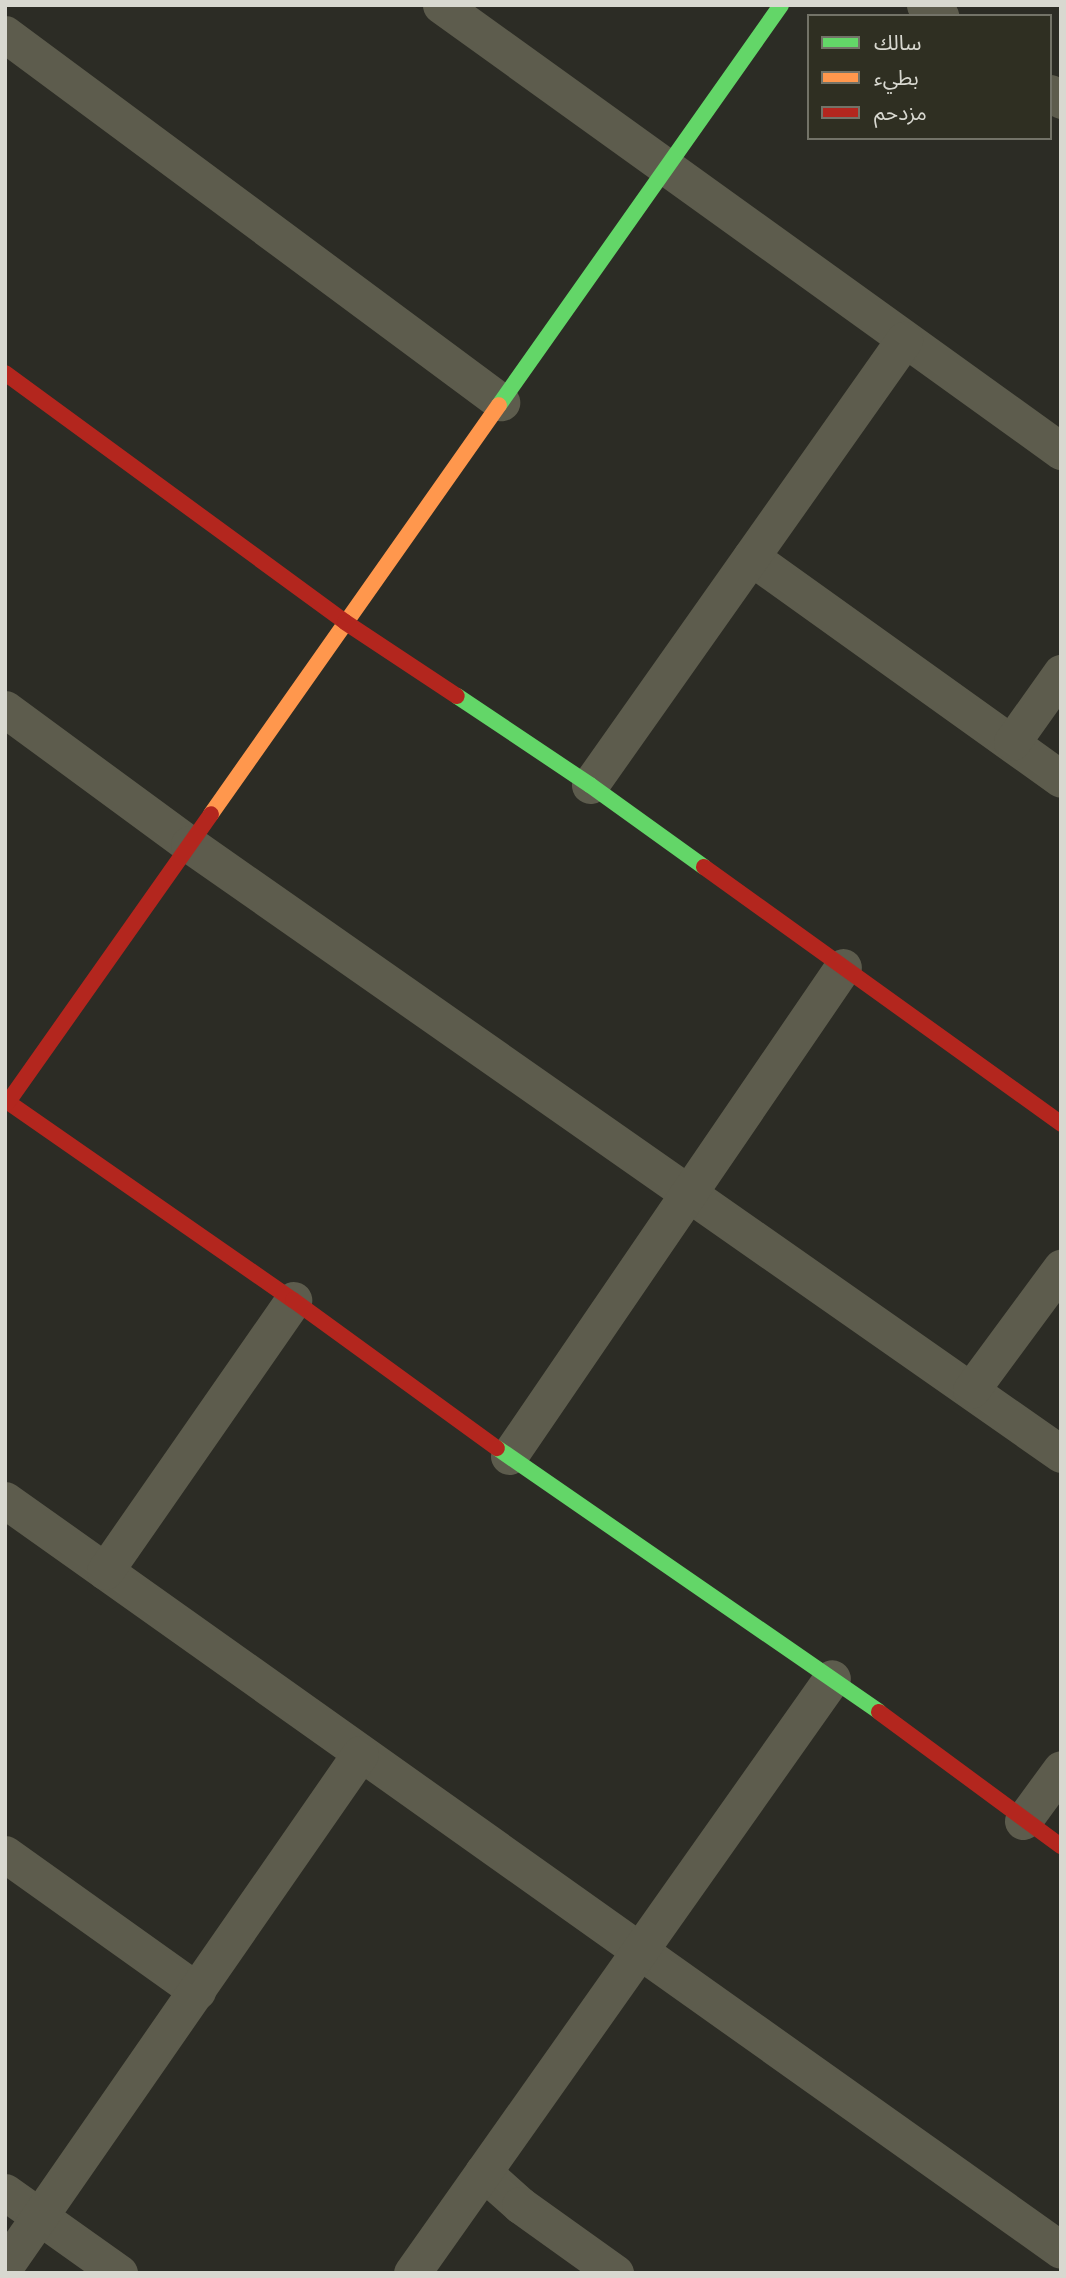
<!DOCTYPE html>
<meta charset="utf-8">
<style>
body{margin:0}
#map{position:relative;width:1066px;height:2278px;overflow:hidden;background:#2c2c25;font-family:"Roboto Condensed","Noto Sans Arabic",sans-serif}
div>[style]{position:absolute}
.street>*{height:37px;margin:-18.5px;padding:0 18.5px;transform-origin:18.5px;border-radius:18.5px;background:#5d5c4d}
.fast>*{height:16px;margin:-8px;padding:0 8px;transform-origin:8px;border-radius:8px;background:#63d668}
.slow>*{height:16px;margin:-8px;padding:0 8px;transform-origin:8px;border-radius:8px;background:#ff974d}
.jam>*{height:16px;margin:-8px;padding:0 8px;transform-origin:8px;border-radius:8px;background:#b3261e}
span{translate:-50% -50%;white-space:nowrap;text-align:center;line-height:1.15;-webkit-text-stroke:7px #2f2f22;paint-order:stroke}
.frame{position:absolute;inset:0;border:7px solid #d8d8d0;pointer-events:none}
.legend{position:absolute;left:807px;top:14px;width:245px;height:126px;box-sizing:border-box;background:#2f2f22;border:2px solid #737368;margin:0;padding:9px 12px;list-style:none;font-size:21px;color:#d8d8d0}
.legend li{display:flex;align-items:center;gap:14px;height:35px}
.legend b{width:35px;border:2px solid #737368}
</style>
<div id="map">
<div class="street">
<i style="left:441px;top:5px;width:764px;rotate:35.73deg"></i>
<i style="left:925px;top:5px;width:19px;rotate:36deg"></i>
<i style="left:5px;top:34px;width:618px;rotate:36.57deg"></i>
<i style="left:1050px;top:93px;width:13px;rotate:32deg"></i>
<i style="left:751px;top:557px;width:381px;rotate:35.6deg"></i>
<i style="left:5px;top:709px;width:228px;rotate:36.3deg"></i>
<i style="left:189px;top:844px;width:1064px;rotate:34.97deg"></i>
<i style="left:1012px;top:742px;width:85px;rotate:-54.6deg"></i>
<i style="left:590px;top:785px;width:545px;rotate:-54.79deg"></i>
<i style="left:971px;top:1390px;width:152px;rotate:-53.6deg"></i>
<i style="left:509px;top:1456px;width:592px;rotate:-55.67deg"></i>
<i style="left:5px;top:1500px;width:1295px;rotate:35.38deg"></i>
<i style="left:105px;top:1571px;width:330px;rotate:-55.2deg"></i>
<i style="left:1023px;top:1821px;width:64px;rotate:-53.8deg"></i>
<i style="left:5px;top:1854px;width:236px;rotate:35.5deg"></i>
<i style="left:483px;top:2172px;width:50px;rotate:41.7deg"></i>
<i style="left:520px;top:2205px;width:117px;rotate:35.6deg"></i>
<i style="left:5px;top:2192px;width:140px;rotate:35.4deg"></i>
<i style="left:5px;top:2266px;width:623px;rotate:-55.26deg"></i>
<i style="left:412px;top:2273px;width:728px;rotate:-54.78deg"></i>
</div>
<div class="fast">
<i style="left:499px;top:405px;width:489px;rotate:-54.8deg"></i>
<i style="left:457px;top:696px;width:160px;rotate:33.8deg"></i>
<i style="left:590px;top:785px;width:140px;rotate:35.7deg"></i>
<i style="left:497px;top:1448px;width:464px;rotate:34.6deg"></i>
</div>
<div class="slow">
<i style="left:211px;top:814px;width:500px;rotate:-54.85deg"></i>
</div>
<div class="jam">
<i style="left:5px;top:373px;width:421px;rotate:36.2deg"></i>
<i style="left:345px;top:622px;width:134px;rotate:33.5deg"></i>
<i style="left:704px;top:867px;width:440px;rotate:35.7deg"></i>
<i style="left:5px;top:1100px;width:351px;rotate:34.8deg"></i>
<i style="left:293px;top:1300px;width:252px;rotate:36deg"></i>
<i style="left:8px;top:1102px;width:352px;rotate:-54.8deg"></i>
<i style="left:879px;top:1712px;width:226px;rotate:36.4deg"></i>
</div>
<div class="frame"></div>
<ul class="legend">
<li><b style="height:9px;background:#63d668"></b>سالك</li>
<li><b style="height:9px;background:#ff974d"></b>بطيء</li>
<li><b style="height:9px;background:#b3261e"></b>مزدحم</li>
</ul>
</div>
